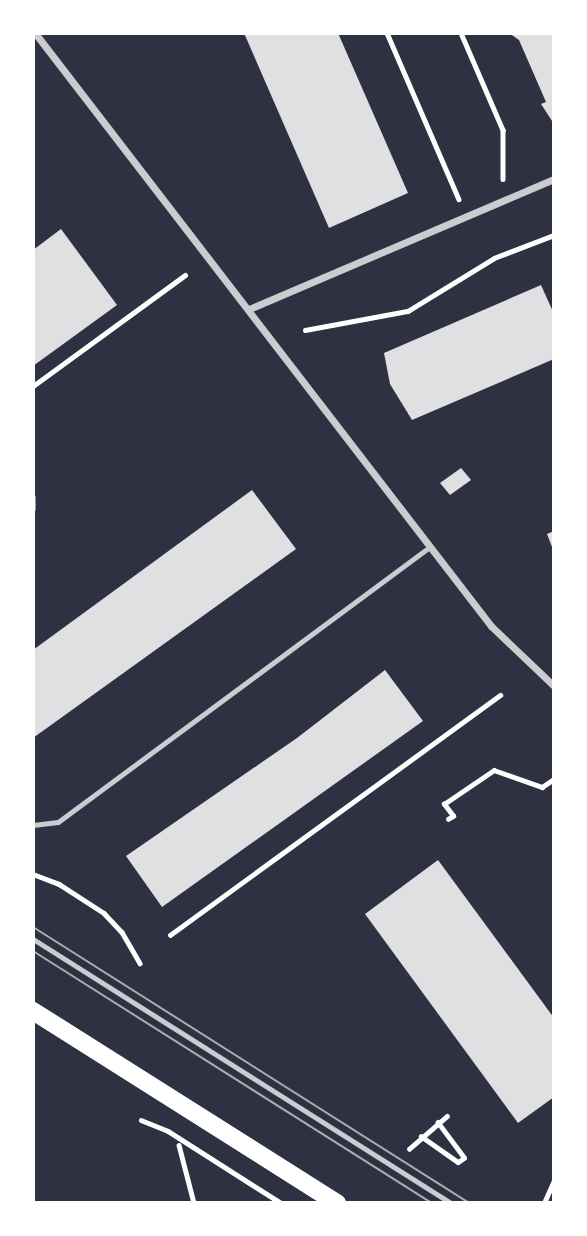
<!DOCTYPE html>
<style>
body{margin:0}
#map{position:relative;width:587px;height:1236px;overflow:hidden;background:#2d3142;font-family:"Golos Text",sans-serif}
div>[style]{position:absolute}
.building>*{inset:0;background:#e0e0e3}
.path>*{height:4.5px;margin:-2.25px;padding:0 2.25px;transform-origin:2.25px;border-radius:2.25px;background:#fff}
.service>*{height:5px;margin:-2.5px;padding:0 2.5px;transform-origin:2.5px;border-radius:2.5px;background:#caccd0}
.minor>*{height:7px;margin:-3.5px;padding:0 3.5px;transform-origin:3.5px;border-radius:3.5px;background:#caccd0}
.primary>*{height:18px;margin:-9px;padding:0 9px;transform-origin:9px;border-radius:9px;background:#fff}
.tram>*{height:2px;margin:-1px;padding:0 1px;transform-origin:1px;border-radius:1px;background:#abadb3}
span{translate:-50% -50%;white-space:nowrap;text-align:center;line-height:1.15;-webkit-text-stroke:7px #fff;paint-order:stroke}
.frame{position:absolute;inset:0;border:35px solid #fff;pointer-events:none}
</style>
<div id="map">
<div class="building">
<i style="clip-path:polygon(244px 33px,338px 33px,408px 193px,329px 228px)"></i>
<i style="clip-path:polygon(509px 33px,554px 33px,554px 124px,541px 104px,546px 102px,519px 40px)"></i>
<i style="clip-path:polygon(61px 229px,117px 305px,33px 366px,33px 250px)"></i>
<i style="clip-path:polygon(541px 285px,554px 314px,554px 359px,412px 420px,390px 384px,384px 353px)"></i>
<i style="clip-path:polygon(461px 468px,471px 480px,450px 495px,440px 483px)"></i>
<i style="clip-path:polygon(252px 490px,296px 549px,33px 738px,33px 650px)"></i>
<i style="clip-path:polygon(554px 531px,554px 552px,547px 534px)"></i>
<i style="clip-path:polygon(385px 670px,423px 721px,162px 907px,126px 856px,297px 738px)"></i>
<i style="clip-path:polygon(438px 860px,554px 1018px,554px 1097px,518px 1123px,365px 914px)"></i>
</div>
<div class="path">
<i style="left:387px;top:33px;width:181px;rotate:66.6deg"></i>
<i style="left:461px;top:33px;width:106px;rotate:66.6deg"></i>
<i style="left:503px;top:130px;width:49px;rotate:90deg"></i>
<i style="left:305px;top:330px;width:105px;rotate:-10.5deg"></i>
<i style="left:408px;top:311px;width:101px;rotate:-31.6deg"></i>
<i style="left:494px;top:258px;width:64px;rotate:-21deg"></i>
<i style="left:33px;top:386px;width:188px;rotate:-36.1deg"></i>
<i style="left:33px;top:497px;width:12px;rotate:90deg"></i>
<i style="left:448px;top:819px;width:6px;rotate:-31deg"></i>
<i style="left:453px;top:816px;width:15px;rotate:-127deg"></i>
<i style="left:444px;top:804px;width:60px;rotate:-34.2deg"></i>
<i style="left:494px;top:770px;width:51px;rotate:19.5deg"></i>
<i style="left:542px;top:787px;width:14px;rotate:-34deg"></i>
<i style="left:33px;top:874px;width:28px;rotate:21deg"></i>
<i style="left:59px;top:884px;width:54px;rotate:32.8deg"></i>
<i style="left:104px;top:913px;width:26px;rotate:47deg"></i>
<i style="left:122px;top:932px;width:36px;rotate:60deg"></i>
<i style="left:170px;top:935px;width:408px;rotate:-36deg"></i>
<i style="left:141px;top:1120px;width:29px;rotate:22deg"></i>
<i style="left:168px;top:1131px;width:134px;rotate:32.5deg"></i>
<i style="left:421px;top:1136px;width:45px;rotate:35.1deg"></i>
<i style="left:458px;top:1162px;width:7px;rotate:-34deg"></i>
<i style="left:464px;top:1158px;width:44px;rotate:-126.6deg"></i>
<i style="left:179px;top:1145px;width:60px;rotate:75.5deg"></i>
<i style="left:409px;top:1149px;width:50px;rotate:-41deg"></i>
<i style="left:544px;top:1203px;width:24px;rotate:-66deg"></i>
</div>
<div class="service">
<i style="left:33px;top:825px;width:25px;rotate:-7deg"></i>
<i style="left:58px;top:822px;width:463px;rotate:-36.5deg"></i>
<i style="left:33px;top:939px;width:494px;rotate:32.3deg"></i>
</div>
<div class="minor">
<i style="left:35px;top:33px;width:748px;rotate:52.44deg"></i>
<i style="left:491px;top:626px;width:87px;rotate:43.6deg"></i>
<i style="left:249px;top:309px;width:332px;rotate:-23.1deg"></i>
</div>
<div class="primary">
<i style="left:33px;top:1011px;width:360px;rotate:32.3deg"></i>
</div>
<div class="tram">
<i style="left:33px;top:927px;width:516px;rotate:32.33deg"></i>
<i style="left:33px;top:951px;width:471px;rotate:32.3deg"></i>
</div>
<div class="frame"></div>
</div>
